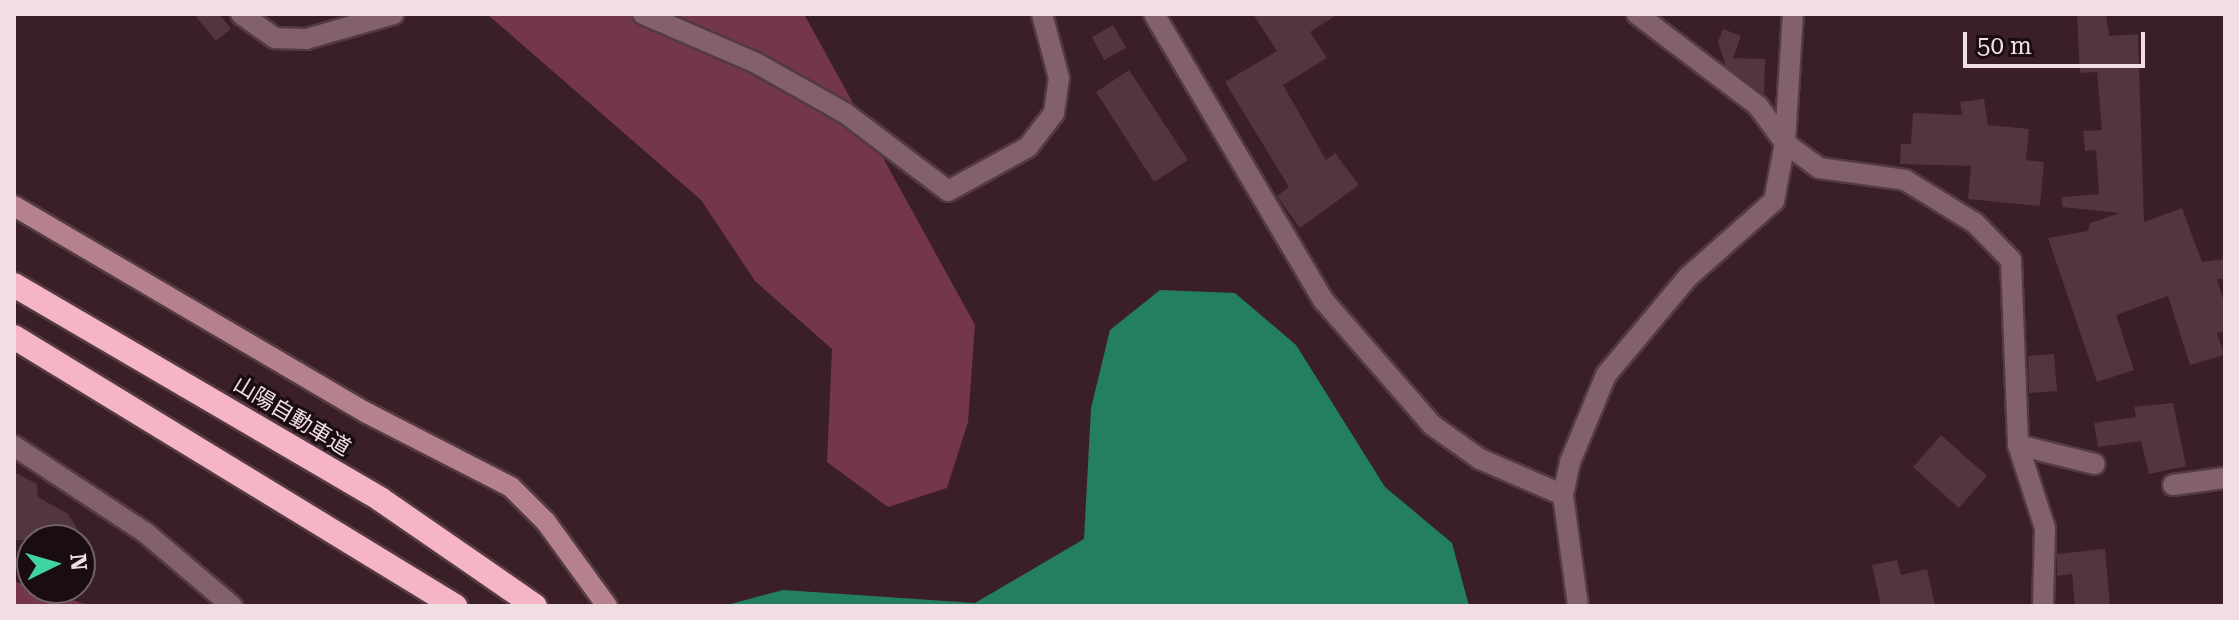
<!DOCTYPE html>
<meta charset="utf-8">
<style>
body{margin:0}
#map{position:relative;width:2239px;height:620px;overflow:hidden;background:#3a1f27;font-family:"Roboto Serif","Noto Sans JP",serif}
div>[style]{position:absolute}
.green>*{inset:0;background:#74364a}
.water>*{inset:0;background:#237f5f}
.building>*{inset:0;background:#52353d}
.roads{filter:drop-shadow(2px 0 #543a41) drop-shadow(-2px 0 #543a41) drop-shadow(0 2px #543a41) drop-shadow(0 -2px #543a41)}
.street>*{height:20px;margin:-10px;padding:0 10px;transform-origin:10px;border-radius:10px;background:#82616a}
.secondary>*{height:20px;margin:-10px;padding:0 10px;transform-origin:10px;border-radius:10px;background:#b5818f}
.highway>*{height:24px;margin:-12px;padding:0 12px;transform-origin:12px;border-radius:12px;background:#f6b5c6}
span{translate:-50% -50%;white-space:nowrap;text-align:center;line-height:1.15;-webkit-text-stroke:6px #1a0d11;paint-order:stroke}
.street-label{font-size:22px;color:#f1dee2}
.frame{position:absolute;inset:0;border:16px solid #f1dee2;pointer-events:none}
.north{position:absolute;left:16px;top:524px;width:80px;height:80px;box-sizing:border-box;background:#1a0d11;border:2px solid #706165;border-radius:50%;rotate:85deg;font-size:22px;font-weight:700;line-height:32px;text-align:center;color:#f1dee2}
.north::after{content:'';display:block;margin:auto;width:28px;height:36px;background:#41d4a1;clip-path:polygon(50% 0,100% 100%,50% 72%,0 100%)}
.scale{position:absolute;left:1963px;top:32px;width:182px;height:36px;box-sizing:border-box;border:4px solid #f1dee2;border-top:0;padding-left:10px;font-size:24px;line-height:28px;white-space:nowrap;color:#f1dee2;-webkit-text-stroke:6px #1a0d11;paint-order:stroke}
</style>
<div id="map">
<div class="green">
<i style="clip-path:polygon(487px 14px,804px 14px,975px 325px,968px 422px,947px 488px,888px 507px,827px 462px,832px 349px,755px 281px,701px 200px)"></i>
<i style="clip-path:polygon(14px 581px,32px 588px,92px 606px,14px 606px)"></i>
</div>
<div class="water">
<i style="clip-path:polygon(1160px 290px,1235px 293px,1296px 345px,1385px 487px,1452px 543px,1469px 606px,723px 606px,783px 590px,975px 603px,1084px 539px,1091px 408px,1110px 330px)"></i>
</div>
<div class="building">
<i style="clip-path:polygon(194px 14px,219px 14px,231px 29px,216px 41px)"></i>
<i style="clip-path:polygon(1253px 14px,1338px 14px,1310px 32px,1327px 58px,1283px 85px,1326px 160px,1335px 153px,1359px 185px,1300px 228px,1277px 196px,1289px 187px,1225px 82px,1277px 51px)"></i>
<i style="clip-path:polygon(2077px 14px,2106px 14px,2109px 36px,2138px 34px,2144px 222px,2182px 208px,2202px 262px,2225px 259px,2225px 279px,2217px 279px,2225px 306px,2225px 331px,2217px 333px,2224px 355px,2190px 365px,2168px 296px,2116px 315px,2134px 370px,2097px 382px,2048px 238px,2088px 231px,2090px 223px,2120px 213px,2062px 207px,2062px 197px,2099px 194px,2096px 150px,2085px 151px,2083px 131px,2102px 130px,2097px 72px,2080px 73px)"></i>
<i style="clip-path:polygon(1113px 25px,1126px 48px,1104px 60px,1092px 37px)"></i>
<i style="clip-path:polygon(1723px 29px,1741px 36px,1733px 58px,1765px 59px,1764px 94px,1726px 66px,1718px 42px)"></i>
<i style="clip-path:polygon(1129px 70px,1188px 160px,1154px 182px,1096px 92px)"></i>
<i style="clip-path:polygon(1984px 99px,1988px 125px,2029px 129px,2026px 160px,2044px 162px,2040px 206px,1968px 199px,1971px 166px,1900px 164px,1901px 144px,1911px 144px,1913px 113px,1962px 115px,1960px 102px)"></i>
<i style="clip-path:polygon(2054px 354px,2057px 391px,2029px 393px,2028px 356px)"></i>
<i style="clip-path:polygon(2173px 403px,2186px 466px,2149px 474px,2141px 441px,2098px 447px,2094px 423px,2136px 417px,2134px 407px)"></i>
<i style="clip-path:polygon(1941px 435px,1987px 476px,1959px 508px,1913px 467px)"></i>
<i style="clip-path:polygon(14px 472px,37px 484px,38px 497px,68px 514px,84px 540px,14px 540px)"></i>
<i style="clip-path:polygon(2105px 549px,2110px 606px,2075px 606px,2072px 574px,2057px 576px,2057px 554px)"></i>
<i style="clip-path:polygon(1897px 560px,1901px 575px,1927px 569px,1935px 606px,1881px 606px,1872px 565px)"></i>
</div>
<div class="roads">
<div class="street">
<i style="left:241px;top:14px;width:42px;rotate:35.2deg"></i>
<i style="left:275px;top:38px;width:31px;rotate:2deg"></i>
<i style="left:306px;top:39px;width:91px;rotate:-15.9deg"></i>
<i style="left:643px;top:14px;width:123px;rotate:23.4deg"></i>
<i style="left:756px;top:63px;width:102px;rotate:29.3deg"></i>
<i style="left:845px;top:113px;width:129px;rotate:37.1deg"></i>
<i style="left:948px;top:191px;width:91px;rotate:-28.8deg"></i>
<i style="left:1028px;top:147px;width:43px;rotate:-52.6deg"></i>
<i style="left:1054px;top:113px;width:35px;rotate:-82deg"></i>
<i style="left:1059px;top:78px;width:66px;rotate:-104.9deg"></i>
<i style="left:1154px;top:14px;width:334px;rotate:59.4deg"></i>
<i style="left:1324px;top:301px;width:164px;rotate:48.9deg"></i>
<i style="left:1432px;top:425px;width:59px;rotate:35.3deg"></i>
<i style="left:1480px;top:459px;width:90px;rotate:23.4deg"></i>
<i style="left:1637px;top:14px;width:152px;rotate:37.2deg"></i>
<i style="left:1758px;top:106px;width:46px;rotate:53.9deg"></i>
<i style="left:1785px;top:143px;width:42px;rotate:36.3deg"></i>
<i style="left:1819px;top:168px;width:87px;rotate:7.9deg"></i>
<i style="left:1905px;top:180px;width:82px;rotate:31.6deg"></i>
<i style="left:1975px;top:223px;width:52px;rotate:45.8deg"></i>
<i style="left:2011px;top:260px;width:185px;rotate:87.8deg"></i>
<i style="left:2018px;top:445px;width:87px;rotate:72deg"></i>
<i style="left:2045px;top:528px;width:78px;rotate:91.5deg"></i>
<i style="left:2018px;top:445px;width:79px;rotate:13.9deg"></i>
<i style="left:14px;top:446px;width:158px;rotate:33.4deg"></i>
<i style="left:146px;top:533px;width:113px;rotate:40.3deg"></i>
<i style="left:2173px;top:485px;width:52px;rotate:-7.7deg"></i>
<i style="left:1578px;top:606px;width:112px;rotate:-97.7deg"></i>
<i style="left:1563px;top:495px;width:34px;rotate:-78deg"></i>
<i style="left:1570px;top:462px;width:94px;rotate:-67.5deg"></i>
<i style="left:1606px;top:375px;width:128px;rotate:-50.1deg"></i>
<i style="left:1688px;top:277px;width:115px;rotate:-41.5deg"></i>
<i style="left:1774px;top:201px;width:59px;rotate:-79.3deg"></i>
<i style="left:1785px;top:143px;width:129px;rotate:-86.5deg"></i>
</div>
<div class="secondary">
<i style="left:14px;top:206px;width:407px;rotate:30.4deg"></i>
<i style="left:365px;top:412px;width:164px;rotate:27.2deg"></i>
<i style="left:511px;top:487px;width:49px;rotate:45deg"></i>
<i style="left:546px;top:522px;width:104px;rotate:54deg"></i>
</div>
<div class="highway">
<i style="left:14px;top:285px;width:424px;rotate:30.3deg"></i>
<i style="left:380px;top:499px;width:188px;rotate:34.6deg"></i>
<i style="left:14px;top:337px;width:517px;rotate:31.38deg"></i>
</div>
</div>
<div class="street-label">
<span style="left:292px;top:416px;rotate:31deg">山陽自動車道</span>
</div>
<div class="frame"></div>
<div class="north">N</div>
<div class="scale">50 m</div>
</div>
